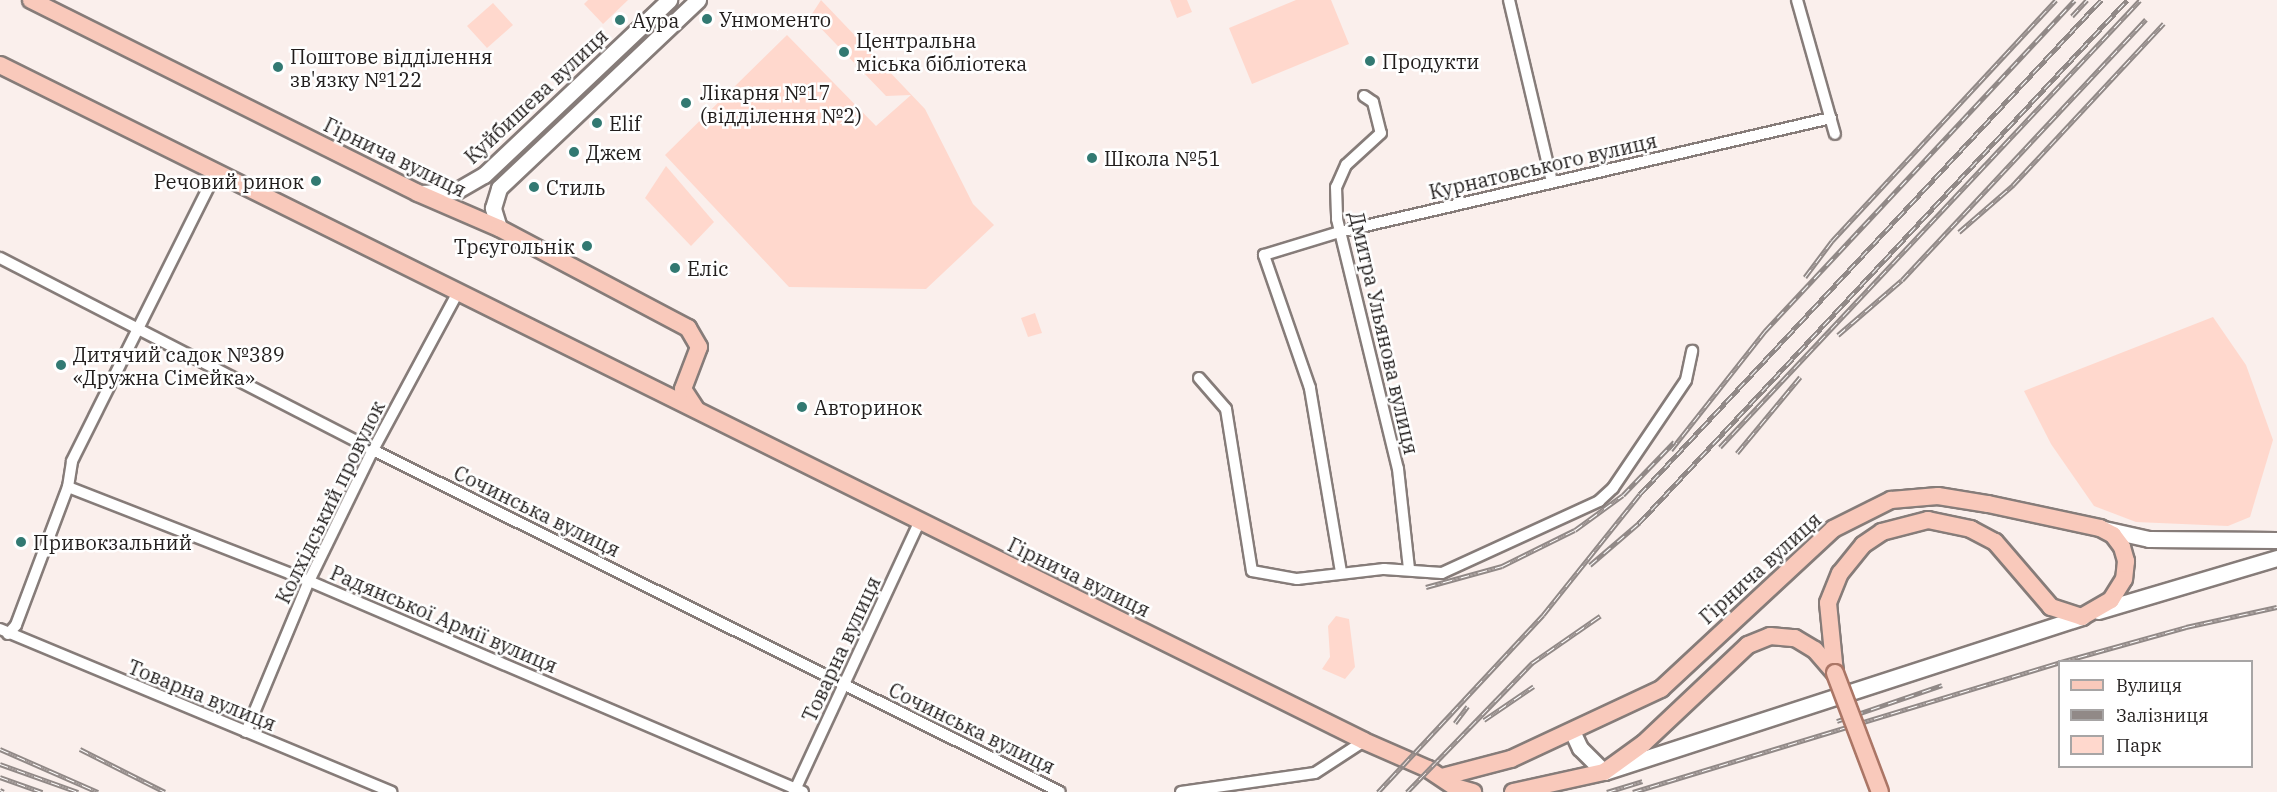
<!DOCTYPE html>
<meta charset="utf-8">
<style>
body{margin:0}
#map{position:relative;width:2277px;height:792px;overflow:hidden;background:#faefec;font-family:"IBM Plex Serif",serif}
div>[style]{position:absolute}
.green>*{inset:0;background:#ffd8cd}
.roads{filter:drop-shadow(2px 0 #867c79) drop-shadow(-2px 0 #867c79) drop-shadow(0 2px #867c79) drop-shadow(0 -2px #867c79)}
.minor>*{height:10px;margin:-5px;padding:0 5px;transform-origin:5px;border-radius:5px;background:#fff}
.secondary>*{height:15px;margin:-7.5px;padding:0 7.5px;transform-origin:7.5px;border-radius:7.5px;background:#fff}
.primary>*{height:16px;margin:-8px;padding:0 8px;transform-origin:8px;border-radius:8px;background:#f9c9bb}
.rail>*{height:5px;margin-top:-2.5px;transform-origin:0;background:repeating-linear-gradient(90deg,#fff 0 9px,#918987 0 18px);box-sizing:border-box;border-block:2px solid #918987}
.bridges{filter:drop-shadow(2px 0 #ab7666) drop-shadow(-2px 0 #ab7666) drop-shadow(0 2px #ab7666) drop-shadow(0 -2px #ab7666)}
.primary-bridge>*{height:16px;margin:-8px;padding:0 8px;transform-origin:8px;border-radius:8px;background:#f9c9bb}
.dots>*{width:16px;height:16px;translate:-50% -50%;box-sizing:border-box;border:3px solid #fff;border-radius:50%}
span{translate:-50% -50%;white-space:nowrap;text-align:center;line-height:1.15;-webkit-text-stroke:5px #fff;paint-order:stroke}
.poi-label{font-size:20px;color:#221e1d}
.left{translate:0 -50%;text-align:left}
.right{translate:-100% -50%;text-align:right}
.street-label{font-size:20px;color:#221e1d}
.legend{position:absolute;left:2058px;top:660px;width:195px;height:108px;box-sizing:border-box;background:#fff;border:2px solid #a7a5a5;margin:0;padding:8px 10px;list-style:none;font-size:18px;color:#221e1d}
.legend li{display:flex;align-items:center;gap:12px;height:30px}
.legend b{width:30px;border:2px solid #a7a5a5}
</style>
<div id="map">
<div class="green">
<i style="clip-path:polygon(588px 0,628px 0,603px 24px,584px 4px)"></i>
<i style="clip-path:polygon(821px 0,925px 109px,973px 204px,994px 225px,926px 289px,789px 287px,665px 155px,787px 35px,876px 126px,911px 95px,886px 96px,810px 17px)"></i>
<i style="clip-path:polygon(1170px 0,1187px 0,1192px 12px,1177px 18px)"></i>
<i style="clip-path:polygon(1296px 0,1331px 0,1349px 44px,1252px 84px,1229px 28px)"></i>
<i style="clip-path:polygon(493px 3px,513px 25px,487px 48px,467px 26px)"></i>
<i style="clip-path:polygon(666px 166px,714px 222px,691px 246px,645px 198px)"></i>
<i style="clip-path:polygon(1035px 313px,1042px 333px,1028px 337px,1021px 318px)"></i>
<i style="clip-path:polygon(2213px 317px,2246px 365px,2273px 440px,2250px 517px,2228px 526px,2136px 522px,2094px 506px,2051px 444px,2024px 391px)"></i>
<i style="clip-path:polygon(1336px 616px,1349px 619px,1355px 667px,1345px 679px,1322px 669px,1330px 657px,1328px 626px)"></i>
</div>
<div class="roads">
<div class="minor">
<i style="left:1509px;top:0;width:187px;rotate:76.7deg"></i>
<i style="left:1797px;top:0;width:139px;rotate:74.2deg"></i>
<i style="left:1364px;top:96px;width:11px;rotate:34deg"></i>
<i style="left:1373px;top:102px;width:32px;rotate:76deg"></i>
<i style="left:1381px;top:133px;width:47px;rotate:137.6deg"></i>
<i style="left:1346px;top:165px;width:24px;rotate:114deg"></i>
<i style="left:1336px;top:187px;width:32px;rotate:88deg"></i>
<i style="left:1337px;top:219px;width:257px;rotate:76.3deg"></i>
<i style="left:1398px;top:469px;width:100px;rotate:83.7deg"></i>
<i style="left:0;top:258px;width:420px;rotate:27.2deg"></i>
<i style="left:373px;top:450px;width:767px;rotate:26.46deg"></i>
<i style="left:1199px;top:378px;width:41px;rotate:48.9deg"></i>
<i style="left:1226px;top:409px;width:164px;rotate:80.9deg"></i>
<i style="left:1252px;top:571px;width:46px;rotate:10.1deg"></i>
<i style="left:1297px;top:579px;width:88px;rotate:-6.6deg"></i>
<i style="left:1384px;top:569px;width:58px;rotate:3.9deg"></i>
<i style="left:1442px;top:573px;width:173px;rotate:-24.6deg"></i>
<i style="left:1599px;top:501px;width:19px;rotate:-43deg"></i>
<i style="left:1613px;top:488px;width:130px;rotate:-55.9deg"></i>
<i style="left:1686px;top:380px;width:30px;rotate:-78deg"></i>
<i style="left:68px;top:487px;width:259px;rotate:21.3deg"></i>
<i style="left:309px;top:581px;width:537px;rotate:23.13deg"></i>
<i style="left:1341px;top:572px;width:187px;rotate:-99.6deg"></i>
<i style="left:1310px;top:388px;width:141px;rotate:-109.1deg"></i>
<i style="left:1264px;top:255px;width:78px;rotate:-17deg"></i>
<i style="left:1339px;top:232px;width:505px;rotate:-13.05deg"></i>
<i style="left:0;top:629px;width:424px;rotate:22.6deg"></i>
<i style="left:8px;top:634px;width:12px;rotate:-48deg"></i>
<i style="left:16px;top:625px;width:147px;rotate:-69.4deg"></i>
<i style="left:68px;top:487px;width:26px;rotate:-81deg"></i>
<i style="left:72px;top:461px;width:323px;rotate:-63.5deg"></i>
<i style="left:246px;top:732px;width:164px;rotate:-67.4deg"></i>
<i style="left:309px;top:581px;width:146px;rotate:-64deg"></i>
<i style="left:373px;top:450px;width:179px;rotate:-61.7deg"></i>
<i style="left:794px;top:792px;width:299px;rotate:-65.1deg"></i>
<i style="left:1181px;top:792px;width:135px;rotate:-8.1deg"></i>
<i style="left:1315px;top:773px;width:59px;rotate:-33.1deg"></i>
</div>
<div class="secondary">
<i style="left:421px;top:193px;width:35px;rotate:-3deg"></i>
<i style="left:456px;top:191px;width:32px;rotate:-30deg"></i>
<i style="left:484px;top:175px;width:255px;rotate:-43.4deg"></i>
<i style="left:499px;top:228px;width:21px;rotate:-107deg"></i>
<i style="left:493px;top:208px;width:21px;rotate:-73deg"></i>
<i style="left:499px;top:188px;width:274px;rotate:-43.4deg"></i>
<i style="left:2104px;top:529px;width:46px;rotate:12.5deg"></i>
<i style="left:2149px;top:539px;width:128px;rotate:0.4deg"></i>
<i style="left:2098px;top:611px;width:187px;rotate:-16.5deg"></i>
<i style="left:1572px;top:731px;width:19px;rotate:65deg"></i>
<i style="left:1580px;top:748px;width:34px;rotate:45deg"></i>
<i style="left:1604px;top:772px;width:503px;rotate:-17.97deg"></i>
</div>
<div class="primary">
<i style="left:31px;top:0;width:432px;rotate:26.5deg"></i>
<i style="left:418px;top:193px;width:88px;rotate:23.4deg"></i>
<i style="left:499px;top:228px;width:214px;rotate:27.9deg"></i>
<i style="left:688px;top:328px;width:22px;rotate:60deg"></i>
<i style="left:699px;top:347px;width:45px;rotate:110.9deg"></i>
<i style="left:683px;top:389px;width:24px;rotate:57deg"></i>
<i style="left:0;top:65px;width:1522px;rotate:26.36deg"></i>
<i style="left:1364px;top:741px;width:70px;rotate:23.6deg"></i>
<i style="left:1428px;top:769px;width:32px;rotate:34deg"></i>
<i style="left:1455px;top:787px;width:19px;rotate:16deg"></i>
<i style="left:1442px;top:777px;width:71px;rotate:-14.6deg"></i>
<i style="left:1511px;top:759px;width:166px;rotate:-25deg"></i>
<i style="left:1661px;top:689px;width:235px;rotate:-42.9deg"></i>
<i style="left:1833px;top:529px;width:65px;rotate:-26.6deg"></i>
<i style="left:1891px;top:500px;width:47px;rotate:-4.9deg"></i>
<i style="left:1938px;top:496px;width:51px;rotate:9.1deg"></i>
<i style="left:1988px;top:504px;width:115px;rotate:12.1deg"></i>
<i style="left:2100px;top:528px;width:15px;rotate:28deg"></i>
<i style="left:2113px;top:535px;width:15px;rotate:53deg"></i>
<i style="left:2122px;top:547px;width:15px;rotate:74deg"></i>
<i style="left:2126px;top:561px;width:18px;rotate:96deg"></i>
<i style="left:2124px;top:579px;width:25px;rotate:122deg"></i>
<i style="left:2111px;top:600px;width:34px;rotate:150deg"></i>
<i style="left:2082px;top:617px;width:33px;rotate:-162deg"></i>
<i style="left:2051px;top:607px;width:86px;rotate:-130.7deg"></i>
<i style="left:1995px;top:542px;width:27px;rotate:-152deg"></i>
<i style="left:1971px;top:529px;width:44px;rotate:-168.2deg"></i>
<i style="left:1928px;top:520px;width:48px;rotate:165.4deg"></i>
<i style="left:1882px;top:532px;width:23px;rotate:146deg"></i>
<i style="left:1863px;top:545px;width:36px;rotate:129deg"></i>
<i style="left:1840px;top:573px;width:32px;rotate:112deg"></i>
<i style="left:1828px;top:603px;width:70px;rotate:84.3deg"></i>
<i style="left:1513px;top:792px;width:93px;rotate:-12.4deg"></i>
<i style="left:1604px;top:772px;width:49px;rotate:-35.9deg"></i>
<i style="left:1644px;top:743px;width:143px;rotate:-43.3deg"></i>
<i style="left:1748px;top:645px;width:24px;rotate:-22deg"></i>
<i style="left:1770px;top:636px;width:25px;rotate:5deg"></i>
<i style="left:1795px;top:638px;width:23px;rotate:31deg"></i>
<i style="left:1815px;top:650px;width:30px;rotate:49deg"></i>
</div>
</div>
<div class="rail">
<i style="left:2072px;top:16px;width:22px;rotate:-47deg"></i>
<i style="left:1959px;top:232px;width:72px;rotate:-41deg"></i>
<i style="left:2013px;top:185px;width:221px;rotate:-47deg"></i>
<i style="left:1805px;top:277px;width:45px;rotate:-53.1deg"></i>
<i style="left:1832px;top:241px;width:329px;rotate:-47.1deg"></i>
<i style="left:1838px;top:335px;width:84px;rotate:-40.7deg"></i>
<i style="left:1902px;top:280px;width:357px;rotate:-46.9deg"></i>
<i style="left:1720px;top:447px;width:613px;rotate:-46.78deg"></i>
<i style="left:1671px;top:450px;width:152px;rotate:-51.7deg"></i>
<i style="left:1765px;top:331px;width:453px;rotate:-46.9deg"></i>
<i style="left:1737px;top:453px;width:99px;rotate:-50.3deg"></i>
<i style="left:1590px;top:565px;width:65px;rotate:-40.6deg"></i>
<i style="left:1639px;top:523px;width:715px;rotate:-46.98deg"></i>
<i style="left:1426px;top:587px;width:79px;rotate:-15.4deg"></i>
<i style="left:1502px;top:566px;width:81px;rotate:-26.3deg"></i>
<i style="left:1575px;top:530px;width:59px;rotate:-36.1deg"></i>
<i style="left:1623px;top:495px;width:74px;rotate:-46.1deg"></i>
<i style="left:2061px;top:662px;width:130px;rotate:-15.6deg"></i>
<i style="left:2186px;top:627px;width:93px;rotate:-12.4deg"></i>
<i style="left:1484px;top:720px;width:60px;rotate:-34.2deg"></i>
<i style="left:1837px;top:721px;width:111px;rotate:-18.9deg"></i>
<i style="left:1455px;top:723px;width:21px;rotate:-53deg"></i>
<i style="left:0;top:749px;width:107px;rotate:23.7deg"></i>
<i style="left:80px;top:749px;width:95px;rotate:26.8deg"></i>
<i style="left:0;top:764px;width:83px;rotate:19.7deg"></i>
<i style="left:0;top:777px;width:45px;rotate:19.7deg"></i>
<i style="left:0;top:790px;width:4px;rotate:27deg"></i>
<i style="left:1378px;top:792px;width:242px;rotate:-47deg"></i>
<i style="left:1543px;top:615px;width:155px;rotate:-51.3deg"></i>
<i style="left:1640px;top:494px;width:676px;rotate:-46.98deg"></i>
<i style="left:1407px;top:792px;width:180px;rotate:-45.9deg"></i>
<i style="left:1532px;top:663px;width:83px;rotate:-34.7deg"></i>
<i style="left:1607px;top:792px;width:37px;rotate:-17deg"></i>
<i style="left:1633px;top:792px;width:446px;rotate:-16.9deg"></i>
</div>
<div class="bridges">
<div class="primary-bridge">
<i style="left:1835px;top:673px;width:127px;rotate:69.3deg"></i>
</div>
</div>
<div class="dots">
<i style="left:707px;top:19px;background:#327972"></i>
<i style="left:620px;top:20px;background:#327972"></i>
<i style="left:844px;top:52px;background:#327972"></i>
<i style="left:1370px;top:61px;background:#327972"></i>
<i style="left:278px;top:67px;background:#327972"></i>
<i style="left:686px;top:103px;background:#327972"></i>
<i style="left:597px;top:123px;background:#327972"></i>
<i style="left:574px;top:152px;background:#327972"></i>
<i style="left:1092px;top:158px;background:#327972"></i>
<i style="left:316px;top:181px;background:#327972"></i>
<i style="left:534px;top:187px;background:#327972"></i>
<i style="left:587px;top:246px;background:#327972"></i>
<i style="left:675px;top:268px;background:#327972"></i>
<i style="left:61px;top:365px;background:#327972"></i>
<i style="left:802px;top:407px;background:#327972"></i>
<i style="left:21px;top:542px;background:#327972"></i>
</div>
<div class="poi-label">
<span class="left" style="left:719px;top:19px">Унмоменто</span>
<span class="left" style="left:632px;top:20px">Аура</span>
<span class="left" style="left:856px;top:52px">Центральна<br>міська бібліотека</span>
<span class="left" style="left:290px;top:68px">Поштове відділення<br>зв'язку №122</span>
<span class="left" style="left:1382px;top:61px">Продукти</span>
<span class="left" style="left:700px;top:104px">Лікарня №17<br>(відділення №2)</span>
<span class="left" style="left:609px;top:123px">Elif</span>
<span class="left" style="left:586px;top:152px">Джем</span>
<span class="left" style="left:1104px;top:158px">Школа №51</span>
<span class="right" style="left:304px;top:181px">Речовий ринок</span>
<span class="left" style="left:546px;top:187px">Стиль</span>
<span class="right" style="left:575px;top:246px">Трєугольнік</span>
<span class="left" style="left:687px;top:268px">Еліс</span>
<span class="left" style="left:73px;top:366px">Дитячий садок №389<br>«Дружна Сімейка»</span>
<span class="left" style="left:814px;top:407px">Авторинок</span>
<span class="left" style="left:33px;top:542px">Привокзальний</span>
</div>
<div class="street-label">
<span style="left:536px;top:96px;rotate:-43deg">Куйбишева вулиця</span>
<span style="left:395px;top:157px;rotate:26deg">Гірнича вулиця</span>
<span style="left:1543px;top:166px;rotate:-13deg">Курнатовського вулиця</span>
<span style="left:1384px;top:333px;rotate:77deg">Дмитра Ульянова вулиця</span>
<span style="left:330px;top:502px;rotate:-64deg">Колхідський провулок</span>
<span style="left:537px;top:511px;rotate:26deg">Сочинська вулиця</span>
<span style="left:1760px;top:568px;rotate:-42deg">Гірнича вулиця</span>
<span style="left:1079px;top:577px;rotate:26deg">Гірнича вулиця</span>
<span style="left:444px;top:619px;rotate:23deg">Радянської Армії вулиця</span>
<span style="left:841px;top:649px;rotate:-65deg">Товарна вулиця</span>
<span style="left:202px;top:695px;rotate:22deg">Товарна вулиця</span>
<span style="left:972px;top:728px;rotate:26deg">Сочинська вулиця</span>
</div>
<ul class="legend">
<li><b style="height:8px;background:#f9c9bb"></b>Вулиця</li>
<li><b style="height:8px;background:#918987"></b>Залізниця</li>
<li><b style="height:16px;background:#ffd8cd"></b>Парк</li>
</ul>
</div>
